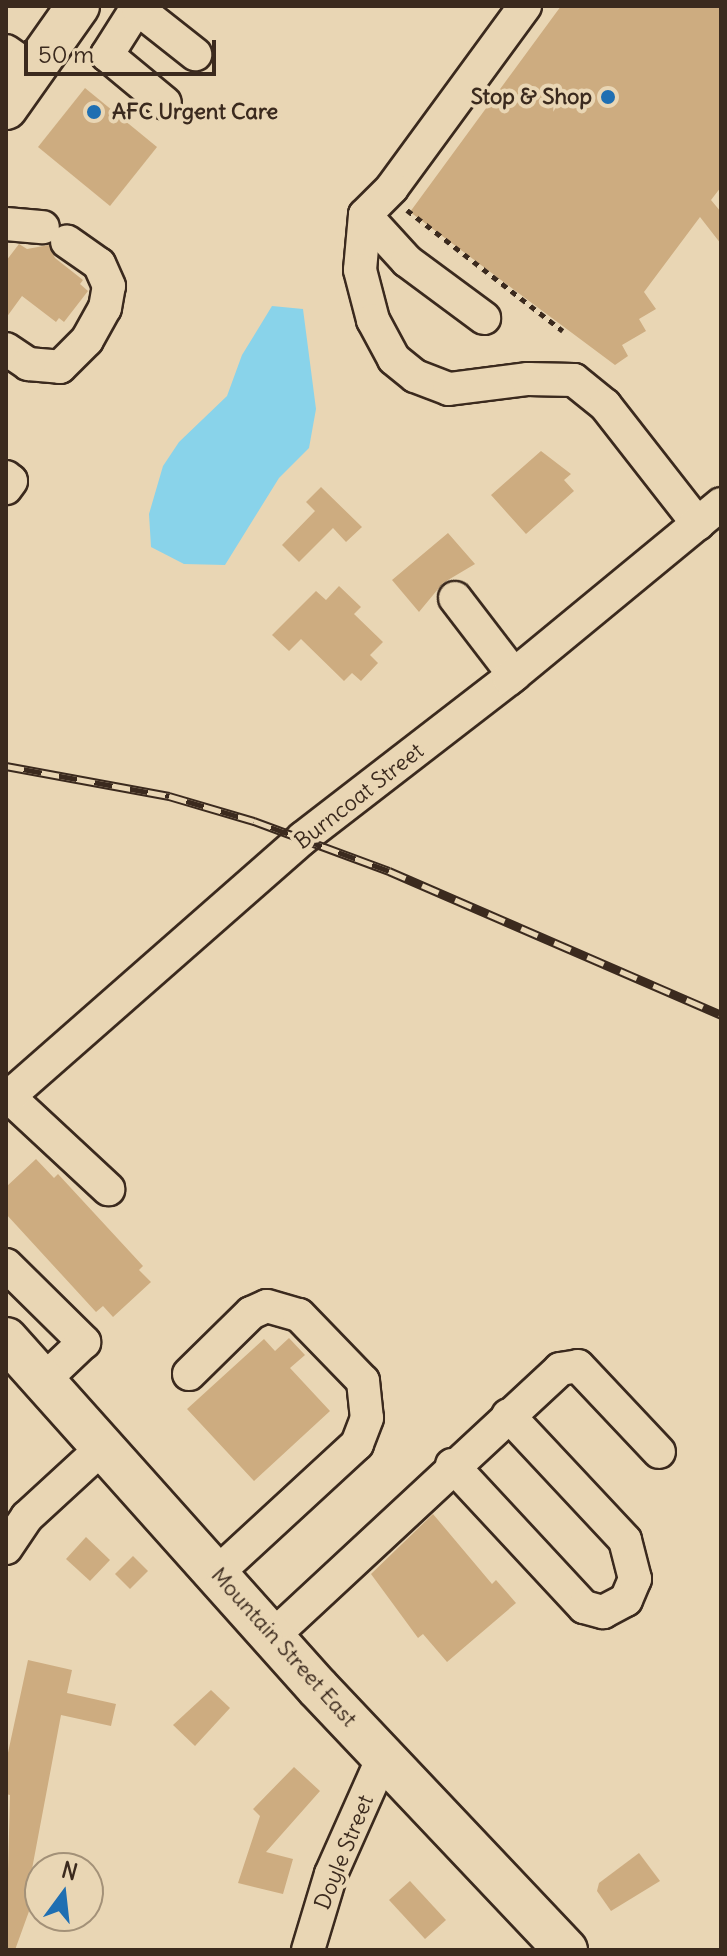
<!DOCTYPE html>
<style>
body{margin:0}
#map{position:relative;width:727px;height:1956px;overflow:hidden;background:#e9d6b4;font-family:Delius,sans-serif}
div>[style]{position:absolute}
.water>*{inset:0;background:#89d3ea}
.building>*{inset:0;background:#cdac80}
.path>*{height:5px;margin-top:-2.5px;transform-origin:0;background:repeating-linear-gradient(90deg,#3b2a1e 0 6px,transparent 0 12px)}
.roads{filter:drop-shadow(2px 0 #3b2a1e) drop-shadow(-2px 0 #3b2a1e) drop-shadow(0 2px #3b2a1e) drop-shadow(0 -2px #3b2a1e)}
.minor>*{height:32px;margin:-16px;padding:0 16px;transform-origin:16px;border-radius:16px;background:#e9d6b4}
.major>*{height:42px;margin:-21px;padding:0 21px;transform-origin:21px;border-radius:21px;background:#e9d6b4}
.rail>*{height:9px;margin-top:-4.5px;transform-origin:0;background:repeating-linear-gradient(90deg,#e9d6b4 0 18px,#3b2a1e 0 36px);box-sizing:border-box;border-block:2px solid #3b2a1e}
.dots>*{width:22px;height:22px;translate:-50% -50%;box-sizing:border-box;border:4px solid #e9d6b4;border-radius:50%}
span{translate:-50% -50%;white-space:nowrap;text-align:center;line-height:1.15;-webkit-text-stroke:8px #e9d6b4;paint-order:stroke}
.poi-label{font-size:22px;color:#3b2a1e;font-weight:700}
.right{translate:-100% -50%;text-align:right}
.left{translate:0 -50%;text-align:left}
.street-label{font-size:22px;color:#3b2a1e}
.frame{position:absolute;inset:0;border:8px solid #3b2a1e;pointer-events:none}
.north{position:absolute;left:24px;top:1852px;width:80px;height:80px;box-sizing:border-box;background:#e9d6b4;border:2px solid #a39178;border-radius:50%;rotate:15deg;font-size:22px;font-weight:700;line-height:32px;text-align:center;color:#3b2a1e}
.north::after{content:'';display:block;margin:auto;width:28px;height:36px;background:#1f6fb2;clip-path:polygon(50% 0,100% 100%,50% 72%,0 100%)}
.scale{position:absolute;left:24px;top:40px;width:192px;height:36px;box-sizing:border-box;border:4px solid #3b2a1e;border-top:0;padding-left:10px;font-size:24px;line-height:28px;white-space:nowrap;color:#3b2a1e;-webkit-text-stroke:6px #e9d6b4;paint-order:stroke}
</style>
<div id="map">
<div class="water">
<i style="clip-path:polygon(272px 306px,303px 309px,316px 409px,309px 448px,279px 478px,225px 565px,184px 564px,151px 547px,149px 514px,163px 466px,179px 442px,227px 396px,242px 355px)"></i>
</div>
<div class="building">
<i style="clip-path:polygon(561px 6px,721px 6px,721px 187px,711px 200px,721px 212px,721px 244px,700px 217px,644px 292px,656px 309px,639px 319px,646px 331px,622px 345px,628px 356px,615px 365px,410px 212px)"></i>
<i style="clip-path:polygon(85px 88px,157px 147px,110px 206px,38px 147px)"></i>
<i style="clip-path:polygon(19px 244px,27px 249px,49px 245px,55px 258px,83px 280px,80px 284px,88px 291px,64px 322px,59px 318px,56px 322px,22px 296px,6px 318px,6px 261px)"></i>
<i style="clip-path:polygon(541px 451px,571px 474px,564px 480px,574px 491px,526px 534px,491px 495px)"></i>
<i style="clip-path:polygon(321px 487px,362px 527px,346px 542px,333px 528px,299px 562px,282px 545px,315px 511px,306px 502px)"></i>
<i style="clip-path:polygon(448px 533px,475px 564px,443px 583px,419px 612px,392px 580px)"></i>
<i style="clip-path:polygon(339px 586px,361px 607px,354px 614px,383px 642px,370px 655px,378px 663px,361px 681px,352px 673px,344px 681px,301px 639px,289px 651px,272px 635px,316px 591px,326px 600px)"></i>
<i style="clip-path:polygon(36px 1159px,54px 1178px,58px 1174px,143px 1266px,139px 1270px,151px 1282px,113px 1317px,103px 1306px,96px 1312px,6px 1214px,6px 1187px)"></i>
<i style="clip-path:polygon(289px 1338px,305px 1355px,290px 1368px,330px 1411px,254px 1481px,187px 1409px,264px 1339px,275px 1351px)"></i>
<i style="clip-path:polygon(433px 1514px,492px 1584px,496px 1580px,516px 1603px,447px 1662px,423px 1634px,418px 1638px,371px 1574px)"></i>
<i style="clip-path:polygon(86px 1537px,110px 1560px,90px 1581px,66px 1559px)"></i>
<i style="clip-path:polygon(133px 1556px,148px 1571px,130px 1589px,115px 1574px)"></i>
<i style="clip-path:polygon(28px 1660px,72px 1670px,67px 1693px,116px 1704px,111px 1726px,61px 1715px,26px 1901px,32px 1903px,15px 1950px,6px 1949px,10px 1795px,6px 1794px,6px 1762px)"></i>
<i style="clip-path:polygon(211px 1690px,230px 1708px,195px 1746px,173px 1725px)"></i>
<i style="clip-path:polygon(294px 1767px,320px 1791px,266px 1852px,293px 1859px,283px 1894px,238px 1883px,260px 1816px,253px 1809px)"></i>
<i style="clip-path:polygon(639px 1853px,660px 1881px,611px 1911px,597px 1891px,599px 1883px)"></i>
<i style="clip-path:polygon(410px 1881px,446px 1920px,425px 1939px,389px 1900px)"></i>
</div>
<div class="path">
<i style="left:407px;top:210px;width:197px;rotate:37.8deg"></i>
</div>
<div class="roads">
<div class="minor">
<i style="left:138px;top:6px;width:58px;rotate:122.3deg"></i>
<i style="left:107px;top:55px;width:75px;rotate:39.6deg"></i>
<i style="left:525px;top:6px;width:225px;rotate:126.2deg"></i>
<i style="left:392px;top:188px;width:38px;rotate:135deg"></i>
<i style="left:365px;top:215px;width:55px;rotate:95.2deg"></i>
<i style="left:360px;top:270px;width:52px;rotate:75.4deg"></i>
<i style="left:373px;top:320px;width:44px;rotate:61.7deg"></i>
<i style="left:394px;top:359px;width:27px;rotate:39deg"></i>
<i style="left:415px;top:376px;width:36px;rotate:21deg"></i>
<i style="left:449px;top:389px;width:80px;rotate:-7.2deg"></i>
<i style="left:528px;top:379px;width:46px;rotate:1.2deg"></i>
<i style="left:574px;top:380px;width:40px;rotate:39deg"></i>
<i style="left:605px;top:405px;width:151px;rotate:52deg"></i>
<i style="left:138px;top:9px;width:73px;rotate:38.3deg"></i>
<i style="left:6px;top:51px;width:33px;rotate:35deg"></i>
<i style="left:365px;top:215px;width:62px;rotate:47.6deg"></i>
<i style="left:407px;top:261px;width:96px;rotate:36.5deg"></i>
<i style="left:6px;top:224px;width:37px;rotate:5deg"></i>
<i style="left:6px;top:349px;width:27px;rotate:34deg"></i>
<i style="left:28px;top:364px;width:32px;rotate:5deg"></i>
<i style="left:60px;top:367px;width:38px;rotate:-45deg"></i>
<i style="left:87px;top:340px;width:37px;rotate:-61deg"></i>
<i style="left:105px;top:308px;width:22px;rotate:-80deg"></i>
<i style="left:109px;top:286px;width:24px;rotate:-114deg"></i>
<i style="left:99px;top:264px;width:39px;rotate:-145deg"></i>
<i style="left:6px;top:477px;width:6px;rotate:39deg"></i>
<i style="left:11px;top:481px;width:9px;rotate:126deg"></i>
<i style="left:455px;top:598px;width:97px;rotate:52.5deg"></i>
<i style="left:8px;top:1096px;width:137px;rotate:42.9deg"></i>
<i style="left:6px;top:1099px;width:395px;rotate:-41.3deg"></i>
<i style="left:303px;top:838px;width:260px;rotate:-37.7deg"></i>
<i style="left:509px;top:679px;width:275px;rotate:-39.5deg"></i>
<i style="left:6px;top:1265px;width:110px;rotate:44.6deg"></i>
<i style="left:84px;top:1342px;width:55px;rotate:136.5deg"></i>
<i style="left:189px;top:1374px;width:87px;rotate:-44.5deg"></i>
<i style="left:251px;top:1313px;width:17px;rotate:-24deg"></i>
<i style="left:267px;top:1306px;width:33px;rotate:16deg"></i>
<i style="left:299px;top:1315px;width:92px;rotate:45.9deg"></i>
<i style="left:363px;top:1381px;width:37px;rotate:84deg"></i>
<i style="left:367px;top:1418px;width:28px;rotate:111deg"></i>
<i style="left:357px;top:1444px;width:190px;rotate:137.3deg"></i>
<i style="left:452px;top:1465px;width:194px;rotate:47.1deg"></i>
<i style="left:584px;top:1607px;width:20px;rotate:15deg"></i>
<i style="left:603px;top:1612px;width:26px;rotate:-28deg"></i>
<i style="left:626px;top:1600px;width:23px;rotate:-67deg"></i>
<i style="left:635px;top:1579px;width:40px;rotate:-104.4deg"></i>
<i style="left:625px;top:1540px;width:171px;rotate:-133.1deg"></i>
<i style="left:6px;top:1548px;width:37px;rotate:-56deg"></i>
<i style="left:27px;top:1517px;width:103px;rotate:-42.6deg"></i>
<i style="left:273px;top:1636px;width:392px;rotate:-42.9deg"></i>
<i style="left:560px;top:1369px;width:18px;rotate:-9deg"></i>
<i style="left:578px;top:1366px;width:118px;rotate:46.7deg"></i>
<i style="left:308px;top:1950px;width:79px;rotate:-73.2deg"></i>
<i style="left:331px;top:1874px;width:130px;rotate:-66deg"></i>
</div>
<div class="major">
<i style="left:6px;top:108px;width:125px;rotate:-54.8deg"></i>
<i style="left:6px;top:1339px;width:468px;rotate:48.2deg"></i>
<i style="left:318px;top:1688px;width:361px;rotate:46.6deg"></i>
</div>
</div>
<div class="rail">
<i style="left:6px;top:766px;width:166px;rotate:10.4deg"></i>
<i style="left:169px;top:796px;width:89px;rotate:16.4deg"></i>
<i style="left:254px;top:821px;width:144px;rotate:20.3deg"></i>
<i style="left:389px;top:871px;width:362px;rotate:23.4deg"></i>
</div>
<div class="dots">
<i style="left:608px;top:97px;background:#1f6fb2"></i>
<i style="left:94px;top:112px;background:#1f6fb2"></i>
</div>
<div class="poi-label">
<span class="right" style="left:592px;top:97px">Stop &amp; Shop</span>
<span class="left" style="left:112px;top:112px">AFC Urgent Care</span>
</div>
<div class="street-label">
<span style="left:359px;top:796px;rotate:-38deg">Burncoat Street</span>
<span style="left:284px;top:1647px;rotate:48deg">Mountain Street East</span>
<span style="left:344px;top:1852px;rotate:-68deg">Doyle Street</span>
</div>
<div class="frame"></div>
<div class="north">N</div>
<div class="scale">50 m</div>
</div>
